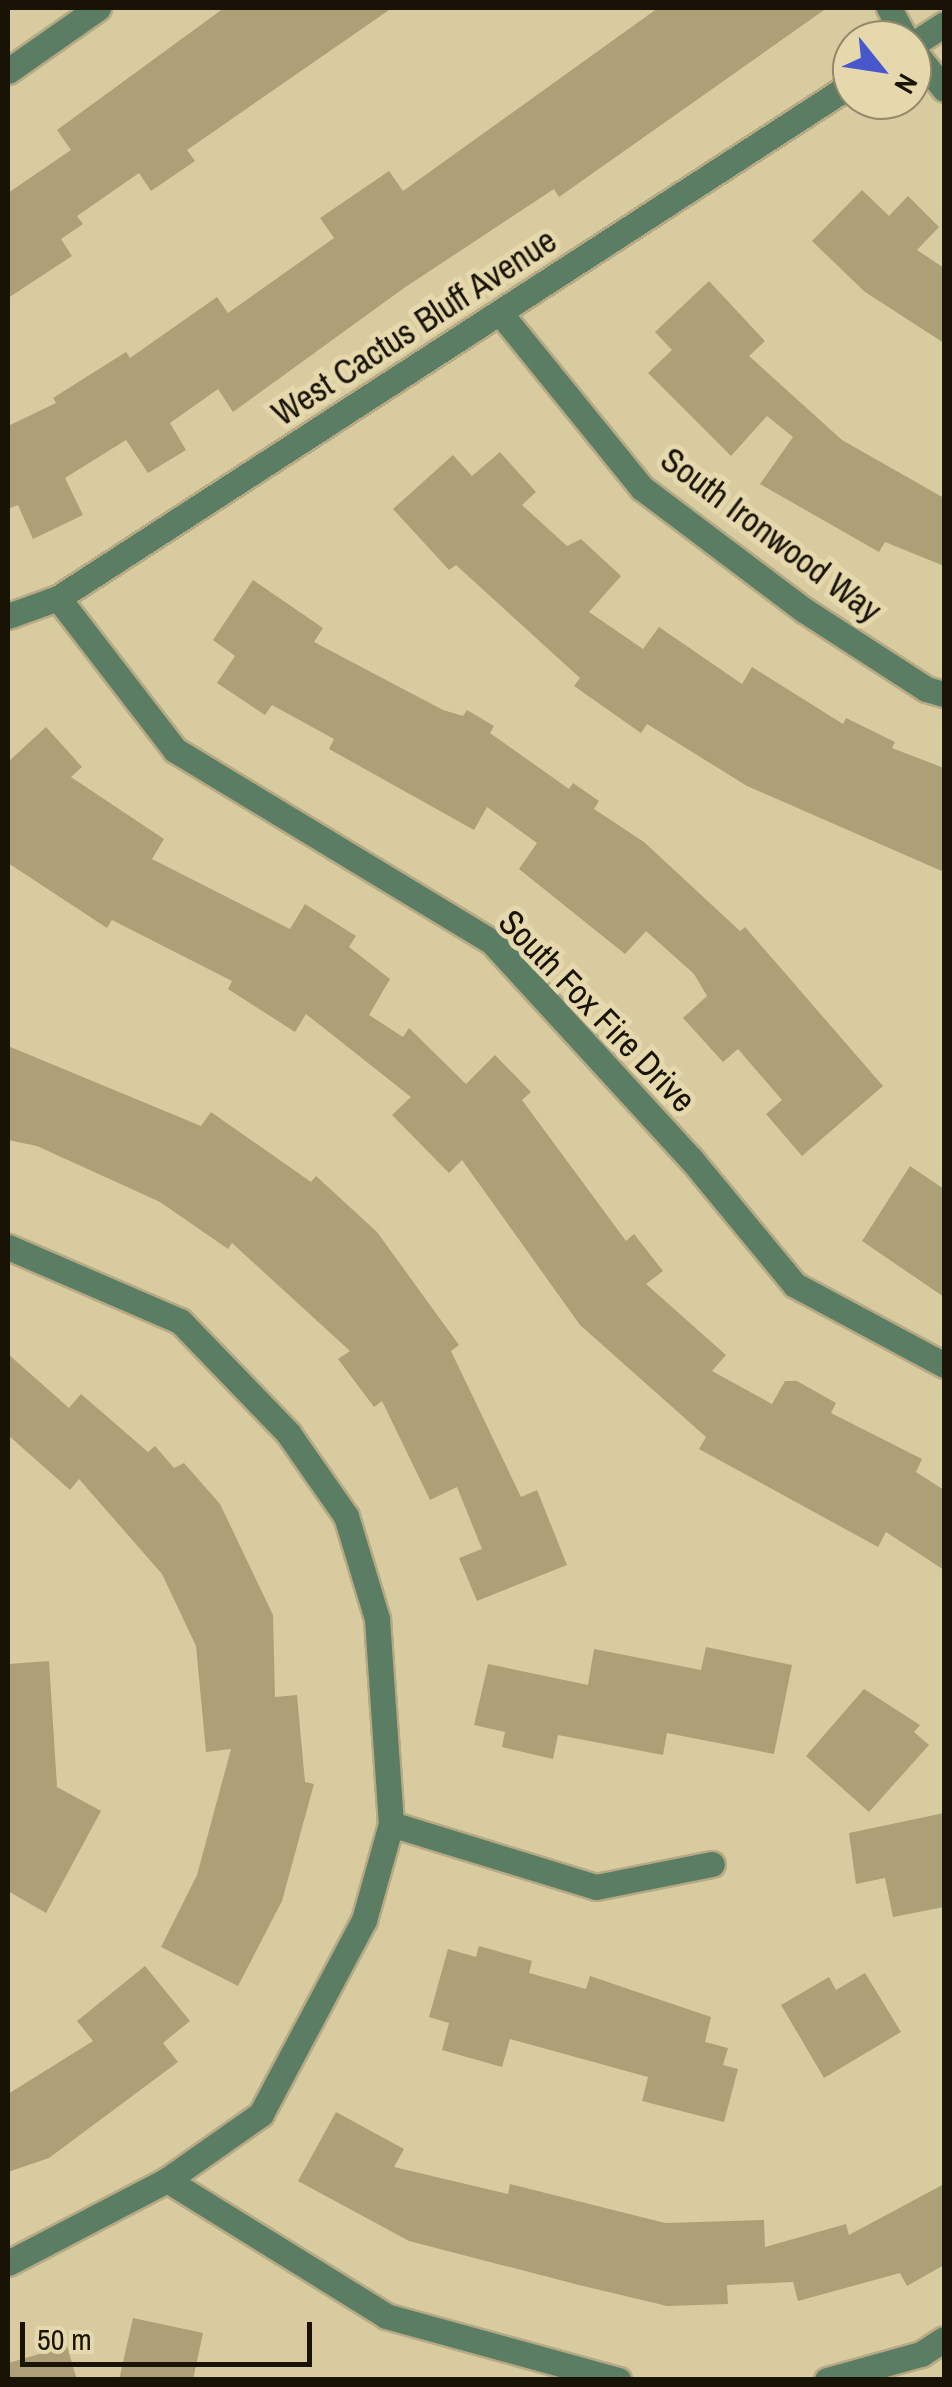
<!DOCTYPE html>
<style>
body{margin:0}
#map{position:relative;width:952px;height:2387px;overflow:hidden;background:#d8cba0;font-family:"Archivo Narrow",sans-serif}
div>[style]{position:absolute}
.building>*{inset:0;background:#ada076}
.roads{filter:drop-shadow(2px 0 #b5aa84) drop-shadow(-2px 0 #b5aa84) drop-shadow(0 2px #b5aa84) drop-shadow(0 -2px #b5aa84)}
.minor>*{height:25px;margin:-12.5px;padding:0 12.5px;transform-origin:12.5px;border-radius:12.5px;background:#5b7d64}
span{translate:-50% -50%;white-space:nowrap;text-align:center;line-height:1.15;-webkit-text-stroke:10px #e5d8ac;paint-order:stroke}
.street-label{font-size:35px;color:#181304}
.frame{position:absolute;inset:0;border:10px solid #181304;pointer-events:none}
.north{position:absolute;left:832px;top:20px;width:100px;height:100px;box-sizing:border-box;background:#e5d8ac;border:2px solid #938969;border-radius:50%;rotate:120deg;font-size:28px;font-weight:700;line-height:40px;text-align:center;color:#181304}
.north::after{content:'';display:block;margin:auto;width:35px;height:45px;background:#4757cc;clip-path:polygon(50% 0,100% 100%,50% 72%,0 100%)}
.scale{position:absolute;left:20px;top:2322px;width:292px;height:45px;box-sizing:border-box;border:5px solid #181304;border-top:0;padding-left:12px;font-size:30px;line-height:35px;white-space:nowrap;color:#181304;-webkit-text-stroke:8px #e5d8ac;paint-order:stroke}
</style>
<div id="map">
<div class="building">
<i style="clip-path:polygon(224px 8px,392px 8px,187px 150px,195px 161px,151px 191px,139px 173px,77px 216px,83px 224px,61px 239px,72px 256px,8px 298px,8px 193px,71px 150px,57px 130px)"></i>
<i style="clip-path:polygon(658px 8px,827px 8px,559px 197px,554px 189px,404px 288px,233px 412px,218px 389px,170px 423px,186px 450px,148px 473px,126px 440px,65px 478px,83px 515px,33px 539px,18px 505px,8px 509px,8px 426px,56px 403px,53px 398px,126px 352px,130px 358px,217px 297px,228px 313px,334px 238px,320px 218px,389px 171px,403px 191px)"></i>
<i style="clip-path:polygon(862px 190px,889px 216px,908px 196px,939px 227px,917px 250px,944px 268px,944px 343px,865px 292px,812px 241px)"></i>
<i style="clip-path:polygon(709px 281px,765px 341px,749px 356px,842px 440px,944px 498px,944px 566px,885px 542px,879px 552px,760px 484px,793px 437px,767px 416px,731px 456px,648px 373px,672px 350px,655px 332px)"></i>
<i style="clip-path:polygon(500px 452px,536px 492px,522px 505px,567px 546px,581px 539px,621px 576px,589px 612px,643px 649px,659px 627px,742px 684px,752px 667px,843px 724px,846px 718px,895px 742px,892px 748px,944px 768px,944px 872px,747px 786px,647px 724px,641px 733px,574px 686px,580px 678px,456px 565px,449px 570px,393px 509px,453px 455px,472px 476px)"></i>
<i style="clip-path:polygon(253px 580px,323px 628px,314px 642px,443px 710px,463px 716px,467px 710px,494px 726px,490px 733px,569px 789px,573px 783px,599px 801px,594px 809px,644px 842px,740px 931px,745px 927px,883px 1086px,802px 1156px,766px 1114px,782px 1100px,738px 1049px,723px 1062px,683px 1018px,707px 996px,694px 974px,646px 931px,625px 954px,519px 869px,537px 843px,487px 807px,474px 830px,329px 749px,334px 739px,272px 705px,265px 715px,217px 683px,235px 656px,213px 640px)"></i>
<i style="clip-path:polygon(46px 727px,82px 767px,71px 777px,164px 839px,152px 859px,290px 929px,305px 904px,356px 936px,349px 947px,390px 979px,369px 1015px,403px 1037px,409px 1028px,466px 1084px,495px 1055px,531px 1092px,522px 1100px,626px 1241px,634px 1234px,663px 1271px,646px 1284px,726px 1355px,712px 1371px,772px 1404px,785px 1381px,797px 1381px,836px 1403px,831px 1413px,922px 1459px,916px 1472px,944px 1490px,944px 1570px,886px 1532px,878px 1547px,699px 1449px,706px 1437px,580px 1325px,462px 1160px,449px 1173px,392px 1115px,411px 1097px,306px 1014px,295px 1032px,228px 989px,232px 981px,112px 920px,107px 928px,8px 863px,8px 762px)"></i>
<i style="clip-path:polygon(8px 1046px,201px 1126px,211px 1112px,311px 1182px,316px 1176px,377px 1232px,459px 1345px,451px 1351px,521px 1497px,537px 1490px,567px 1565px,477px 1601px,459px 1558px,482px 1549px,457px 1487px,430px 1500px,382px 1401px,374px 1407px,338px 1359px,350px 1351px,232px 1243px,228px 1249px,160px 1202px,37px 1146px,8px 1140px)"></i>
<i style="clip-path:polygon(910px 1166px,944px 1189px,944px 1297px,862px 1241px)"></i>
<i style="clip-path:polygon(8px 1354px,69px 1408px,81px 1394px,148px 1452px,155px 1446px,174px 1468px,184px 1463px,220px 1504px,273px 1615px,275px 1697px,297px 1695px,305px 1782px,314px 1784px,282px 1901px,238px 1986px,161px 1947px,197px 1875px,231px 1749px,206px 1752px,196px 1646px,162px 1574px,79px 1479px,70px 1490px,8px 1435px)"></i>
<i style="clip-path:polygon(706px 1647px,792px 1665px,774px 1754px,667px 1733px,663px 1755px,558px 1735px,553px 1759px,502px 1747px,505px 1732px,474px 1725px,488px 1664px,588px 1685px,594px 1649px,701px 1670px)"></i>
<i style="clip-path:polygon(49px 1661px,57px 1787px,101px 1811px,46px 1913px,8px 1891px,8px 1664px)"></i>
<i style="clip-path:polygon(864px 1689px,920px 1725px,914px 1732px,929px 1745px,869px 1812px,806px 1756px)"></i>
<i style="clip-path:polygon(944px 1813px,944px 1907px,893px 1917px,885px 1878px,856px 1884px,849px 1833px)"></i>
<i style="clip-path:polygon(479px 1946px,532px 1961px,529px 1973px,586px 1989px,590px 1976px,711px 2017px,705px 2042px,728px 2048px,723px 2065px,738px 2069px,724px 2122px,642px 2101px,648px 2077px,510px 2039px,502px 2067px,442px 2050px,449px 2023px,429px 2017px,448px 1949px,476px 1957px)"></i>
<i style="clip-path:polygon(145px 1966px,190px 2021px,163px 2043px,178px 2062px,49px 2158px,8px 2172px,8px 2094px,93px 2041px,77px 2021px)"></i>
<i style="clip-path:polygon(865px 1973px,901px 2032px,824px 2078px,781px 2005px,829px 1977px,836px 1990px)"></i>
<i style="clip-path:polygon(336px 2112px,404px 2149px,394px 2167px,508px 2194px,510px 2184px,665px 2223px,764px 2220px,765px 2247px,846px 2224px,849px 2235px,944px 2184px,944px 2265px,907px 2286px,900px 2273px,798px 2301px,793px 2282px,727px 2285px,728px 2304px,667px 2306px,579px 2285px,409px 2241px,298px 2181px)"></i>
<i style="clip-path:polygon(133px 2318px,203px 2333px,193px 2380px,119px 2380px)"></i>
<i style="clip-path:polygon(67px 2346px,77px 2380px,8px 2380px,8px 2363px)"></i>
</div>
<div class="roads">
<div class="minor">
<i style="left:889px;top:8px;width:36px;rotate:62deg"></i>
<i style="left:912px;top:45px;width:38px;rotate:-33deg"></i>
<i style="left:912px;top:49px;width:51px;rotate:51.3deg"></i>
<i style="left:8px;top:71px;width:110px;rotate:-35deg"></i>
<i style="left:501px;top:314px;width:224px;rotate:51deg"></i>
<i style="left:642px;top:488px;width:203px;rotate:37deg"></i>
<i style="left:804px;top:610px;width:145px;rotate:32.9deg"></i>
<i style="left:926px;top:689px;width:19px;rotate:16deg"></i>
<i style="left:58px;top:598px;width:192px;rotate:52.4deg"></i>
<i style="left:175px;top:750px;width:371px;rotate:31.2deg"></i>
<i style="left:492px;top:942px;width:294px;rotate:47.5deg"></i>
<i style="left:691px;top:1159px;width:163px;rotate:50.5deg"></i>
<i style="left:795px;top:1285px;width:169px;rotate:28.2deg"></i>
<i style="left:8px;top:616px;width:53px;rotate:-19.8deg"></i>
<i style="left:58px;top:598px;width:946px;rotate:-32.92deg"></i>
<i style="left:8px;top:1247px;width:187px;rotate:23.3deg"></i>
<i style="left:180px;top:1321px;width:156px;rotate:46deg"></i>
<i style="left:288px;top:1433px;width:101px;rotate:55.1deg"></i>
<i style="left:346px;top:1516px;width:108px;rotate:73.2deg"></i>
<i style="left:377px;top:1619px;width:205px;rotate:86.1deg"></i>
<i style="left:391px;top:1824px;width:100px;rotate:105.7deg"></i>
<i style="left:364px;top:1920px;width:220px;rotate:118deg"></i>
<i style="left:261px;top:2114px;width:115px;rotate:144.9deg"></i>
<i style="left:167px;top:2180px;width:179px;rotate:152.4deg"></i>
<i style="left:391px;top:1824px;width:214px;rotate:17.1deg"></i>
<i style="left:596px;top:1887px;width:118px;rotate:-11.2deg"></i>
<i style="left:167px;top:2180px;width:258px;rotate:31.8deg"></i>
<i style="left:386px;top:2316px;width:241px;rotate:15.4deg"></i>
<i style="left:827px;top:2380px;width:98px;rotate:-15.5deg"></i>
<i style="left:921px;top:2354px;width:27px;rotate:-33deg"></i>
</div>
</div>
<div class="street-label">
<span style="left:414px;top:327px;rotate:-33deg">West Cactus Bluff Avenue</span>
<span style="left:771px;top:535px;rotate:37deg">South Ironwood Way</span>
<span style="left:597px;top:1011px;rotate:46deg">South Fox Fire Drive</span>
</div>
<div class="frame"></div>
<div class="north">N</div>
<div class="scale">50 m</div>
</div>
